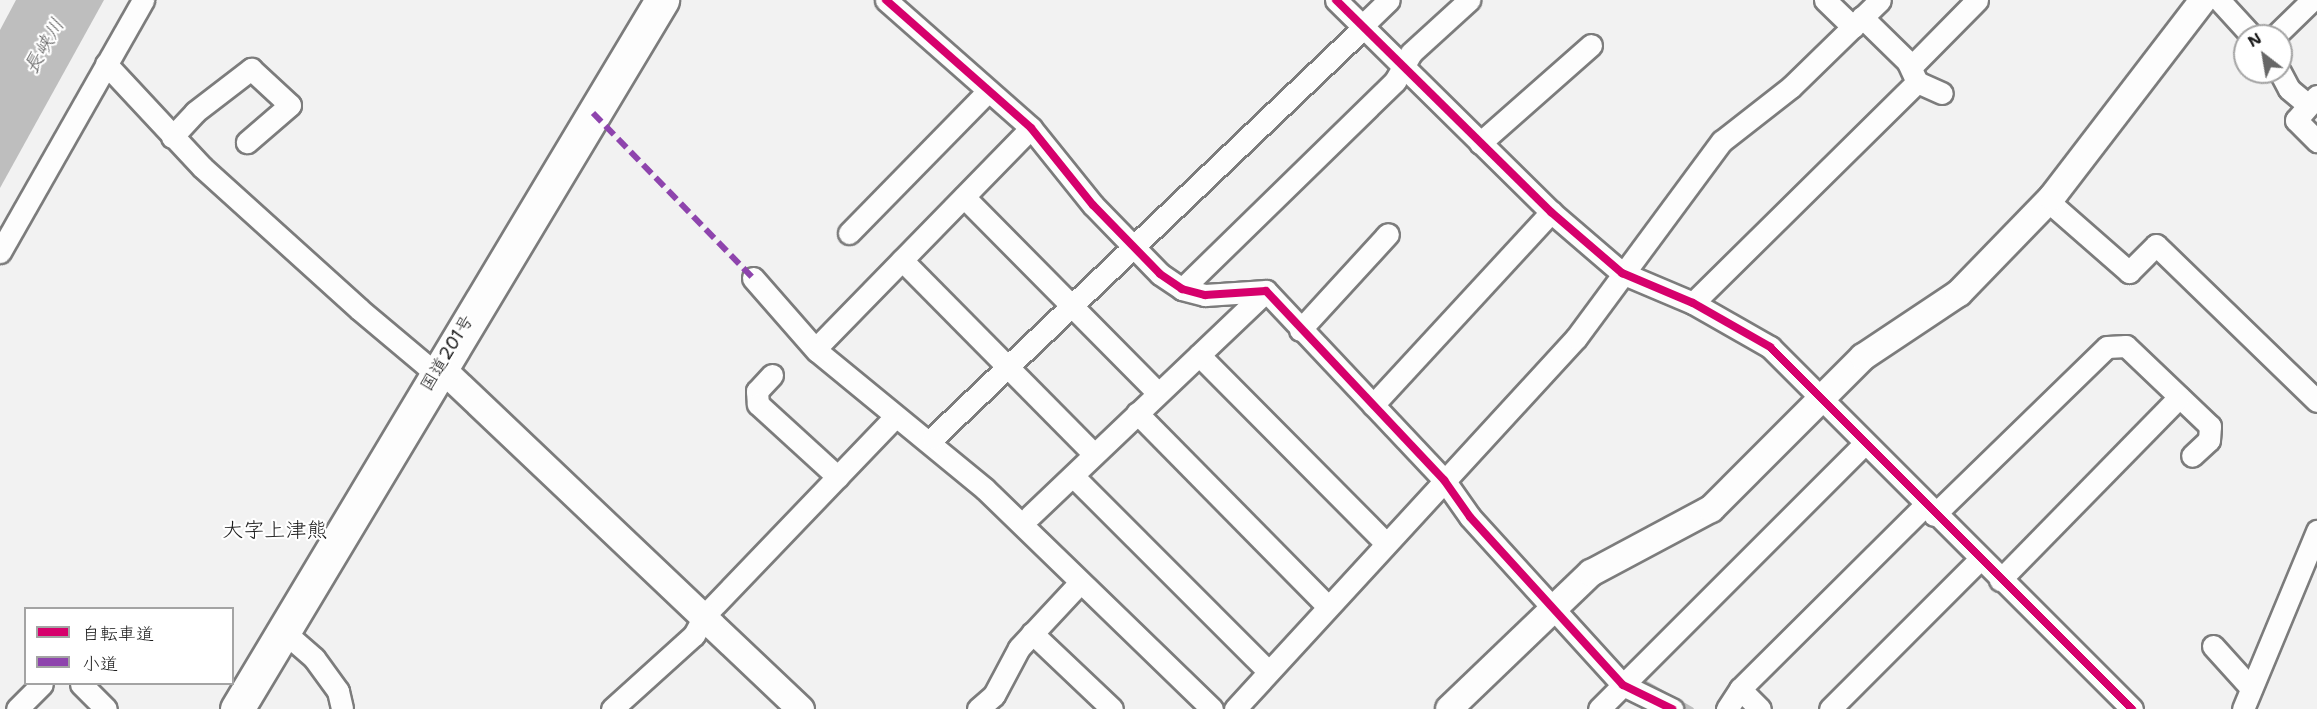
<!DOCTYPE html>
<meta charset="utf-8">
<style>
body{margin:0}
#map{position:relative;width:2317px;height:709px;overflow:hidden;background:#f2f2f2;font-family:"Shantell Sans","Klee One",sans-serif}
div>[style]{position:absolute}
.water>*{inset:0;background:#bebebe}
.stream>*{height:5px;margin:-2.5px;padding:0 2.5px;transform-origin:2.5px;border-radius:2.5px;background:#bebebe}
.roads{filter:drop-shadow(2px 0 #7c7c7c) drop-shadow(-2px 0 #7c7c7c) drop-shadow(0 2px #7c7c7c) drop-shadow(0 -2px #7c7c7c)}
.minor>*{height:21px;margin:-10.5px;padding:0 10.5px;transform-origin:10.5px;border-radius:10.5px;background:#fdfdfd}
.tertiary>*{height:26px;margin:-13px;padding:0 13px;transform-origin:13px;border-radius:13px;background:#fdfdfd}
.trunk>*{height:33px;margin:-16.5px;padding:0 16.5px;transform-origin:16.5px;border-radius:16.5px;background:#fdfdfd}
.quiet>*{height:6px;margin-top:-3px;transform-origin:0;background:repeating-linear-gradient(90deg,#8e44ad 0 12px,transparent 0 18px)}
.cycleway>*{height:8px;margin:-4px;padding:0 4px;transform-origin:4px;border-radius:4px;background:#d6006c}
span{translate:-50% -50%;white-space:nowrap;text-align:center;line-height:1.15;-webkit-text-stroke:4.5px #fff;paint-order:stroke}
.street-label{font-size:18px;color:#1c1c1c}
.water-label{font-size:20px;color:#5b5b5b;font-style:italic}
.quarter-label{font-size:21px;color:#1c1c1c}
.legend{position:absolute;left:24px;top:607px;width:210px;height:78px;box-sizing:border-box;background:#fff;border:2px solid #a4a4a4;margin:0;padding:8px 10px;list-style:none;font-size:18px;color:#1c1c1c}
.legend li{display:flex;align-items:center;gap:12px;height:30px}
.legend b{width:30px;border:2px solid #a4a4a4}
.north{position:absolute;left:2233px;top:24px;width:60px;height:60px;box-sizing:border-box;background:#fff;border:2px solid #a4a4a4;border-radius:50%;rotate:329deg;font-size:16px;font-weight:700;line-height:24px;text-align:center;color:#1c1c1c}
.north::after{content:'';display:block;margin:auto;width:21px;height:27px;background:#676767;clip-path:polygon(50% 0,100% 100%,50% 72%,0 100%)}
</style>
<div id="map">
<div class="water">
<i style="clip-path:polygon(16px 0,104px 0,0 188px,0 30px)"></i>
</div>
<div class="stream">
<i style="left:1644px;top:682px;width:54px;rotate:29.9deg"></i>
</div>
<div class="roads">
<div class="minor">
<i style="left:886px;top:0;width:193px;rotate:41.4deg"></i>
<i style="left:1031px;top:128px;width:99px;rotate:51.2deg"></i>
<i style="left:1093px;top:205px;width:96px;rotate:45.8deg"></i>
<i style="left:1160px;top:274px;width:27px;rotate:34deg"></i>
<i style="left:1182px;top:289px;width:24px;rotate:15deg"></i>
<i style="left:1205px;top:295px;width:61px;rotate:-3.8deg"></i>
<i style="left:1266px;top:291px;width:260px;rotate:46.7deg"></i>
<i style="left:1444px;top:480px;width:45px;rotate:54.9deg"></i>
<i style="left:1470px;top:517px;width:227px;rotate:47.7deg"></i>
<i style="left:1623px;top:685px;width:55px;rotate:26.1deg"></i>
<i style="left:1336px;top:0;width:302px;rotate:44.6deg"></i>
<i style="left:1551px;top:212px;width:94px;rotate:40.7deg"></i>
<i style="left:1622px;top:273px;width:77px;rotate:22.9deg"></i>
<i style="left:1693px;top:303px;width:89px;rotate:29.7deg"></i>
<i style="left:1770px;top:347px;width:512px;rotate:45deg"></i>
<i style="left:1825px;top:0;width:39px;rotate:44deg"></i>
<i style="left:2219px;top:0;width:49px;rotate:47.5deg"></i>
<i style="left:1362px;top:26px;width:37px;rotate:-44deg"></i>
<i style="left:2275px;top:36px;width:52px;rotate:-44.2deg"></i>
<i style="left:106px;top:64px;width:141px;rotate:47deg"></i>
<i style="left:202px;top:167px;width:212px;rotate:42.1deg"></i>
<i style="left:359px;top:309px;width:89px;rotate:40deg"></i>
<i style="left:427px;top:366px;width:12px"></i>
<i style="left:1911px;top:67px;width:94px;rotate:-45.4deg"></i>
<i style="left:2280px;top:72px;width:19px;rotate:62deg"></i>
<i style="left:2289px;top:89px;width:25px;rotate:40deg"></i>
<i style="left:1917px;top:82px;width:27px;rotate:24deg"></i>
<i style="left:2317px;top:96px;width:32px;rotate:131deg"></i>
<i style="left:2296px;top:120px;width:30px;rotate:45deg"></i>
<i style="left:172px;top:137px;width:34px;rotate:-47deg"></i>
<i style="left:195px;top:112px;width:71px;rotate:-37.5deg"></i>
<i style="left:251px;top:69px;width:53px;rotate:42.7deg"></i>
<i style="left:290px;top:105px;width:57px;rotate:139.3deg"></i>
<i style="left:1480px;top:143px;width:148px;rotate:-41.4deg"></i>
<i style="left:964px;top:197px;width:276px;rotate:45.3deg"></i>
<i style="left:2048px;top:201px;width:108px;rotate:41.2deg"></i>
<i style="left:2129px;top:272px;width:38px;rotate:-45deg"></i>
<i style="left:2156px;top:245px;width:224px;rotate:44.1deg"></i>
<i style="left:849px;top:233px;width:199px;rotate:-45.6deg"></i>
<i style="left:0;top:252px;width:290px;rotate:-60.4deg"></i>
<i style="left:902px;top:260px;width:273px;rotate:45.3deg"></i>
<i style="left:753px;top:278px;width:97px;rotate:48.8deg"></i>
<i style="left:817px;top:351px;width:217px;rotate:39.4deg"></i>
<i style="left:985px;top:489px;width:316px;rotate:44.1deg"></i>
<i style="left:1182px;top:289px;width:298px;rotate:-44.3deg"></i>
<i style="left:1395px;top:81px;width:32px;rotate:-60deg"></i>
<i style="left:1411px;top:53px;width:79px;rotate:-42.4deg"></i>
<i style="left:1693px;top:303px;width:315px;rotate:-44.6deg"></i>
<i style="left:1917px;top:82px;width:23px;rotate:-115deg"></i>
<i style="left:1907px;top:61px;width:63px;rotate:-135.6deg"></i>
<i style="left:1300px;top:330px;width:130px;rotate:-47.5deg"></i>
<i style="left:822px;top:342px;width:299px;rotate:-45.7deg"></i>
<i style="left:1199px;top:355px;width:265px;rotate:45.2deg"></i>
<i style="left:772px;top:375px;width:22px;rotate:133deg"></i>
<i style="left:757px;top:391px;width:13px;rotate:86deg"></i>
<i style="left:758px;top:404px;width:108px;rotate:42.4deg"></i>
<i style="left:1373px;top:405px;width:263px;rotate:-47.3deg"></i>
<i style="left:1137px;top:413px;width:272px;rotate:45.4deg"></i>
<i style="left:933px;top:438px;width:594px;rotate:-43.64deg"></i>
<i style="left:1073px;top:476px;width:276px;rotate:45deg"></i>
<i style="left:1934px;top:515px;width:241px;rotate:-44.2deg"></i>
<i style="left:2107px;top:347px;width:19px;rotate:-3deg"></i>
<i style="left:2126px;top:346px;width:116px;rotate:43.6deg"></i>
<i style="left:2210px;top:426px;width:14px;rotate:94deg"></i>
<i style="left:2209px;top:440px;width:23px;rotate:137deg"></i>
<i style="left:1030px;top:516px;width:326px;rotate:-43.6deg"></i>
<i style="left:2000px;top:580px;width:256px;rotate:-45.6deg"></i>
<i style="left:283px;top:631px;width:41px;rotate:41.1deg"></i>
<i style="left:314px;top:658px;width:41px;rotate:54deg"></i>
<i style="left:338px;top:691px;width:18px;rotate:77deg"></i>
<i style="left:1032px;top:633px;width:110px;rotate:43.5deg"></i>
<i style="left:2213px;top:646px;width:57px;rotate:47.9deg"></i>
<i style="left:81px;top:684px;width:35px;rotate:45deg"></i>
<i style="left:1740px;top:689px;width:28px;rotate:45deg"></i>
<i style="left:17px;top:709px;width:35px;rotate:-45deg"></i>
<i style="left:612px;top:709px;width:110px;rotate:-42.1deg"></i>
<i style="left:694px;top:635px;width:21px;rotate:-62deg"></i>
<i style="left:704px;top:616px;width:274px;rotate:-46.2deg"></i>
<i style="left:978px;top:709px;width:21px;rotate:-41deg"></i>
<i style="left:994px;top:695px;width:53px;rotate:-62deg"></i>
<i style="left:1019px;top:648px;width:82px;rotate:-47deg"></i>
<i style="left:1235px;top:709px;width:504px;rotate:-47.41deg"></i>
<i style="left:1576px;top:338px;width:245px;rotate:-53.5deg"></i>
<i style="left:1722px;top:141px;width:88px;rotate:-38deg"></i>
<i style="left:1791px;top:87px;width:124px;rotate:-44.3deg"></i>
<i style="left:1599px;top:709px;width:375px;rotate:-45deg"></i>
<i style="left:1727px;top:709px;width:24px;rotate:-57deg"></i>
<i style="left:1740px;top:689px;width:260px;rotate:-44.8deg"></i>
<i style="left:1830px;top:709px;width:212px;rotate:-45deg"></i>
<i style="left:2243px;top:709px;width:193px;rotate:-67.4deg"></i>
</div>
<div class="tertiary">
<i style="left:439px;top:366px;width:499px;rotate:43.5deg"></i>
<i style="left:1449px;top:709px;width:197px;rotate:-43.8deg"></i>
<i style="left:1591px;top:573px;width:136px;rotate:-28.1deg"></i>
<i style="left:1711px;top:509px;width:215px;rotate:-45deg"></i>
<i style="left:1863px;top:357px;width:115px;rotate:-33.7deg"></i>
<i style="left:1959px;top:293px;width:134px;rotate:-45.9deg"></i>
<i style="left:2052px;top:197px;width:248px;rotate:-52.5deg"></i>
</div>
<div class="trunk">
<i style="left:237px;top:709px;width:827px;rotate:-59.06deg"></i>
</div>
</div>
<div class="quiet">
<i style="left:593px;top:113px;width:230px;rotate:45.9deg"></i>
</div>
<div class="cycleway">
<i style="left:886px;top:0;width:193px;rotate:41.4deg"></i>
<i style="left:1031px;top:128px;width:99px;rotate:51.2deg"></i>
<i style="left:1093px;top:205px;width:96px;rotate:45.8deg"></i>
<i style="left:1160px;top:274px;width:27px;rotate:34deg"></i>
<i style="left:1182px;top:289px;width:24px;rotate:15deg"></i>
<i style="left:1205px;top:295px;width:61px;rotate:-3.8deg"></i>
<i style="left:1266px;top:291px;width:260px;rotate:46.7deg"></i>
<i style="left:1444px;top:480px;width:45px;rotate:54.9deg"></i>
<i style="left:1470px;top:517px;width:227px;rotate:47.7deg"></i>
<i style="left:1623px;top:685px;width:55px;rotate:26.1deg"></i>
<i style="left:1336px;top:0;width:302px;rotate:44.6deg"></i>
<i style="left:1551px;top:212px;width:94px;rotate:40.7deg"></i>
<i style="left:1622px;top:273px;width:77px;rotate:22.9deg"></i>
<i style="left:1693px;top:303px;width:89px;rotate:29.7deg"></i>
<i style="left:1770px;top:347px;width:512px;rotate:45deg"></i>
</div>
<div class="street-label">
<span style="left:447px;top:353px;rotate:-59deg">国道201号</span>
</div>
<div class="water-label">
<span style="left:44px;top:46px;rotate:-60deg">長峡川</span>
</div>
<div class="quarter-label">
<span style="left:275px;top:530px">大字上津熊</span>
</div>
<ul class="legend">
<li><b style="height:8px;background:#d6006c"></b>自転車道</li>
<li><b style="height:8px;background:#8e44ad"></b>小道</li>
</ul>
<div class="north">N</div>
</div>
